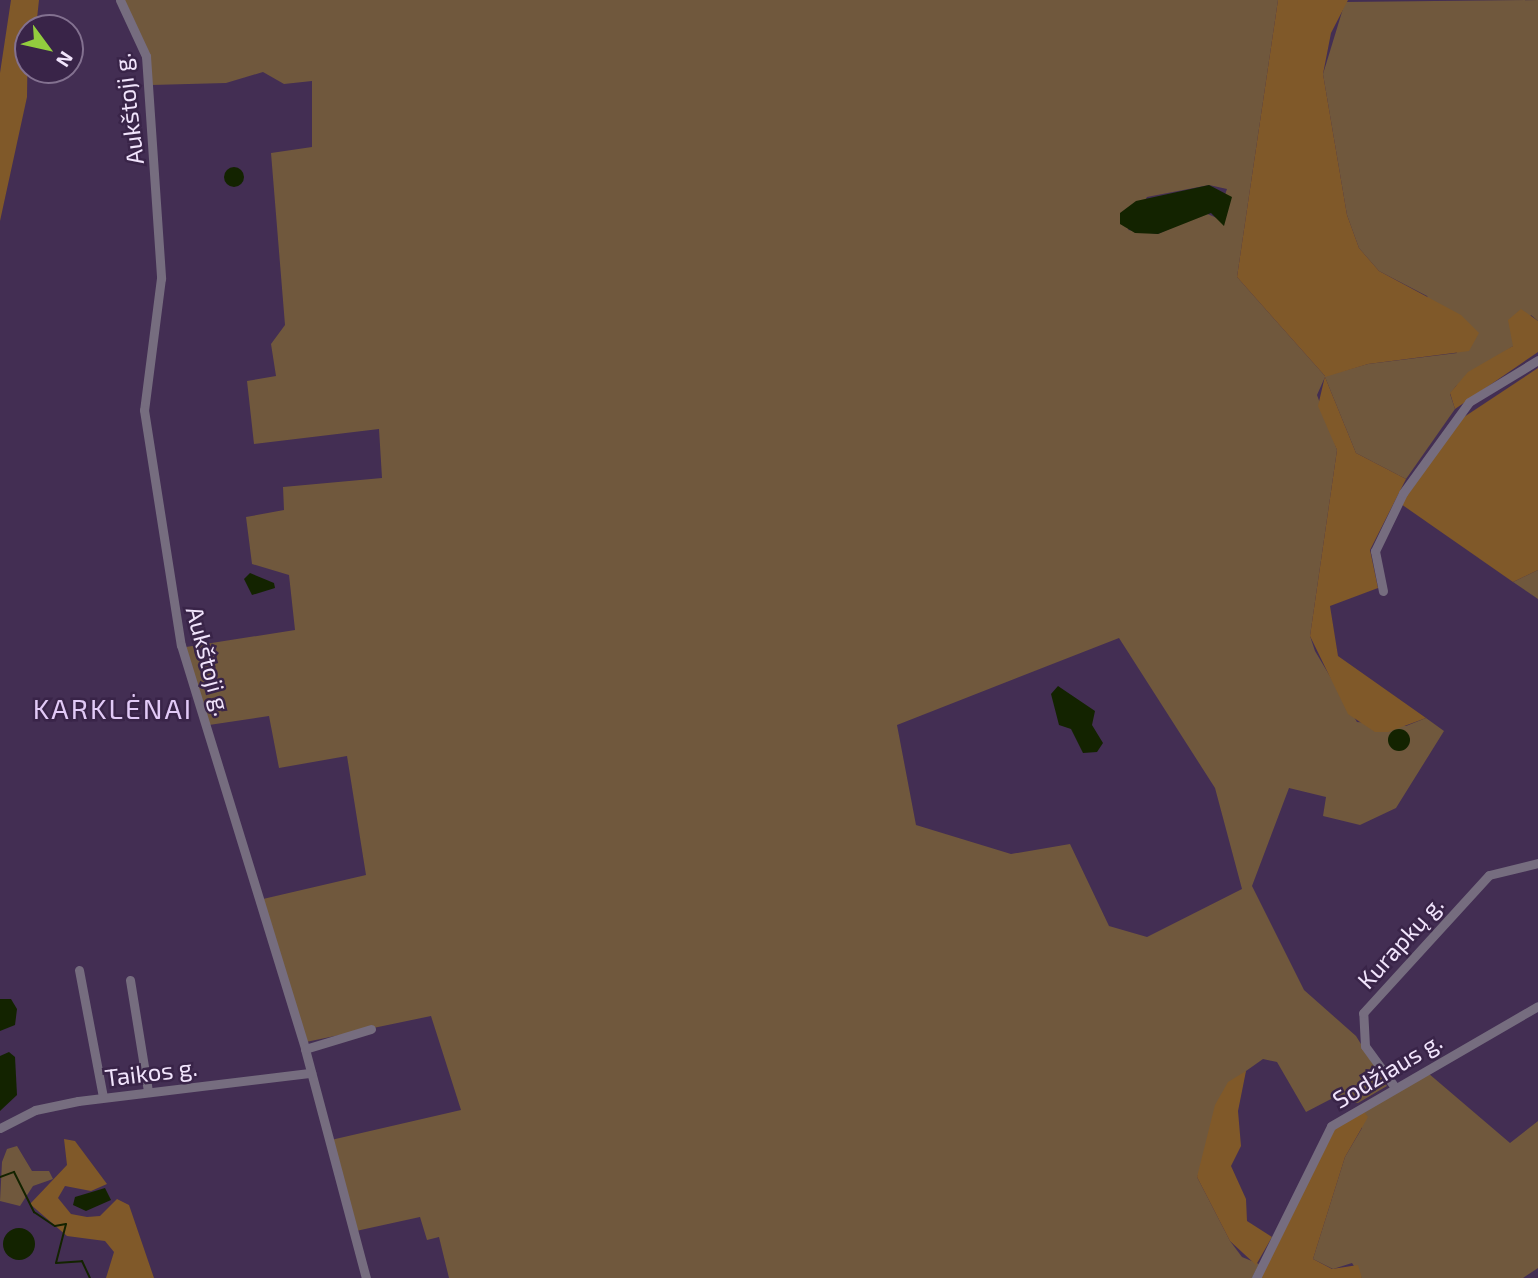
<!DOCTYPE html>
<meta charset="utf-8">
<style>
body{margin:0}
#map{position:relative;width:1538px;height:1278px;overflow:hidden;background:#432e53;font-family:"Exo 2",sans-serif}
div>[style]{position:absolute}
.green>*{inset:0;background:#70583d}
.forest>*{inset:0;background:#805929}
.water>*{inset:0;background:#132300}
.round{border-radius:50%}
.stream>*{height:2px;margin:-1px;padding:0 1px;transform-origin:1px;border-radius:1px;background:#132300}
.minor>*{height:9px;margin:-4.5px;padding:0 4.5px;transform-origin:4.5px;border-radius:4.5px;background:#766d7f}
span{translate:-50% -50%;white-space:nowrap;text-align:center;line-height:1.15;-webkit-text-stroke:5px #392448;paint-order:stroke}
.street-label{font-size:24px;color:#f1e4fc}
.quarter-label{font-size:28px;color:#e2caf7;letter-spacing:2px}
.north{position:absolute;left:14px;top:14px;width:70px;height:70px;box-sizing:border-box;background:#392448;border:2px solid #837190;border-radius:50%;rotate:123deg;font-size:19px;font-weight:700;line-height:28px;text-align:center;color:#f1e4fc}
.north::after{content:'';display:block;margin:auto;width:24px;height:32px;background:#92cd3e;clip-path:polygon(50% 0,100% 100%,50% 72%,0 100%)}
</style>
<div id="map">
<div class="green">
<i style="clip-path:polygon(evenodd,124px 0,1278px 0,1237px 277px,1325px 376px,1368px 364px,1457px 353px,1427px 296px,1379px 271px,1359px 248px,1347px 215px,1323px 74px,1345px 2px,1538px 0,1538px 321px,1531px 315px,1513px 346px,1456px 386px,1450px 394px,1455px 409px,1406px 479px,1356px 453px,1325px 377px,1317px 395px,1337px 450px,1310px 636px,1315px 651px,1357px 722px,1406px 726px,1426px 718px,1444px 731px,1396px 808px,1360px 825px,1323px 816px,1326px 797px,1289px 788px,1252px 886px,1304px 990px,1356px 1036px,1387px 1086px,1358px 1103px,1331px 1099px,1306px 1112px,1277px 1062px,1263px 1059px,1246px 1071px,1197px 1177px,1230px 1241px,1242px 1257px,1259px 1264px,1252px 1278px,449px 1278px,439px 1237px,427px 1240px,420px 1217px,356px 1231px,331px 1140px,461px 1110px,431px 1016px,306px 1042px,263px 899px,366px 875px,347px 756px,279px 768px,269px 716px,209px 725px,186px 647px,295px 630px,289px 575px,252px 564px,246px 517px,284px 510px,283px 487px,382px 478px,379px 429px,254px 444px,247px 381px,276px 376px,271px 344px,285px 325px,271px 153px,312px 147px,312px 81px,284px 84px,263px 72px,226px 83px,151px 85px,124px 0,1209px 185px,1227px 189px,1217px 218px,1205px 213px,1158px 234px,1128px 230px,1147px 197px,1209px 185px,124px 0,1119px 638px,1215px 788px,1242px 889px,1147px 937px,1109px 926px,1070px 844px,1011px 854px,916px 825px,897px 725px,1119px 638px)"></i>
<i style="clip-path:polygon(1538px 570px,1538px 599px,1513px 582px)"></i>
<i style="clip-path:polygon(1428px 1073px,1510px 1143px,1538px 1121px,1538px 1268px,1523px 1278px,1362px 1278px,1352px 1263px,1333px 1269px,1313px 1259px,1345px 1157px,1362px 1128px,1362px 1109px)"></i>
<i style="clip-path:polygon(17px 1146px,32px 1171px,49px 1171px,53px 1179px,33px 1186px,20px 1206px,0 1201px,2px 1162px,7px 1149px)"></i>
</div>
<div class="forest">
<i style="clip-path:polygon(11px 0,39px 0,36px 28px,28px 28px,27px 97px,0 221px,0 73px)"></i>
<i style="clip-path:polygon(1278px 0,1348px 0,1331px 33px,1323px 74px,1347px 215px,1359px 248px,1379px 271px,1461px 315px,1479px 333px,1469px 351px,1368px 364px,1325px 377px,1356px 453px,1406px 479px,1370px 550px,1378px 588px,1330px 606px,1338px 656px,1426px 718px,1388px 732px,1375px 732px,1348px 714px,1310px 636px,1337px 450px,1318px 406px,1325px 376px,1237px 277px)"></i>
<i style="clip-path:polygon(1521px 309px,1538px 321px,1538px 352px,1455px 409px,1450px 393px,1468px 372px,1513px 346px,1508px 320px)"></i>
<i style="clip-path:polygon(1538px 368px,1538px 570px,1513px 582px,1401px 504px,1461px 419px)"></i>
<i style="clip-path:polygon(1246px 1071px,1238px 1111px,1241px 1146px,1231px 1166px,1246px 1199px,1247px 1221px,1272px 1237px,1256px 1265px,1230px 1241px,1197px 1177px,1215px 1105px,1228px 1082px)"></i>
<i style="clip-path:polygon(1362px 1109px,1368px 1117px,1345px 1157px,1313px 1259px,1332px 1269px,1358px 1265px,1362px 1278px,1260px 1278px,1333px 1129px)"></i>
<i style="clip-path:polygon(64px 1139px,75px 1141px,107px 1184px,91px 1191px,65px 1186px,58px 1198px,71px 1214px,87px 1217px,100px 1216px,117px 1199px,129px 1205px,154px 1278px,106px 1278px,114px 1252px,105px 1241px,67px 1236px,30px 1204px,67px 1165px)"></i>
</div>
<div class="water">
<i class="round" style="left:224px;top:167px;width:20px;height:20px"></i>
<i style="clip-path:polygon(1209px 185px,1232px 197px,1224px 226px,1211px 213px,1158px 234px,1135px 233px,1120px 224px,1120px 213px,1136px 201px)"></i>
<i style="clip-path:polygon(250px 573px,274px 583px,275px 588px,252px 595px,244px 579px)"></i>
<i style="clip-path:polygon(1058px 686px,1095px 711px,1092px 725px,1103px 743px,1097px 752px,1083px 753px,1071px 729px,1059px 725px,1051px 694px)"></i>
<i class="round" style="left:1388px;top:729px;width:22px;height:22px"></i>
<i style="clip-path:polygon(0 999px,11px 999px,17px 1009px,15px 1025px,0 1031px)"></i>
<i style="clip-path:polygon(9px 1052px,15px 1057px,17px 1095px,0 1111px,0 1056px)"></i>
<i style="clip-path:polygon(105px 1188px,111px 1200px,86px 1211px,73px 1205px,75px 1197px)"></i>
<i class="round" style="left:3px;top:1228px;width:32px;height:32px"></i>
</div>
<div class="stream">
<i style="left:0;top:1177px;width:15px;rotate:-20deg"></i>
<i style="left:14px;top:1172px;width:45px;rotate:63.4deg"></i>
<i style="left:34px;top:1212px;width:25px;rotate:34deg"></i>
<i style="left:55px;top:1226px;width:11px;rotate:-10deg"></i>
<i style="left:66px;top:1224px;width:40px;rotate:104.4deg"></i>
<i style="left:56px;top:1263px;width:26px;rotate:-4deg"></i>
<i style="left:82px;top:1261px;width:19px;rotate:65deg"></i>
</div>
<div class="minor">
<i style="left:120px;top:0;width:62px;rotate:65.1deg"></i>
<i style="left:146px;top:56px;width:223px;rotate:86.1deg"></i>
<i style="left:161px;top:278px;width:133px;rotate:97.3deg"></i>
<i style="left:144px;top:410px;width:238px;rotate:81.1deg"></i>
<i style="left:181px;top:645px;width:423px;rotate:72.9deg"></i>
<i style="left:305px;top:1049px;width:237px;rotate:75.1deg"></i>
<i style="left:1383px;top:591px;width:41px;rotate:-101.3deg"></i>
<i style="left:1375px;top:551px;width:64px;rotate:-64.2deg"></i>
<i style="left:1403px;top:493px;width:112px;rotate:-54deg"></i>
<i style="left:1469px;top:402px;width:81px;rotate:-31.3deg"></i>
<i style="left:79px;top:970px;width:129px;rotate:79.3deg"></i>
<i style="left:130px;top:980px;width:112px;rotate:80.8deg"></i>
<i style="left:305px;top:1049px;width:69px;rotate:-16.9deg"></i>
<i style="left:1394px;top:1086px;width:49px;rotate:-125.9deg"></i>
<i style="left:1365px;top:1046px;width:33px;rotate:-93deg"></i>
<i style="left:1363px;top:1013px;width:187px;rotate:-47.6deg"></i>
<i style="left:1489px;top:875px;width:50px;rotate:-13.8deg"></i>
<i style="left:0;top:1128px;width:39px;rotate:-27deg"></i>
<i style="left:35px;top:1110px;width:44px;rotate:-11.8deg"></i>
<i style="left:78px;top:1101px;width:235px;rotate:-6.9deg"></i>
<i style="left:1256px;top:1278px;width:169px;rotate:-63.7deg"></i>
<i style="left:1331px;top:1126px;width:239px;rotate:-30.1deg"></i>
</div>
<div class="street-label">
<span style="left:128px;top:109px;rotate:-97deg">Aukštoji g.</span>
<span style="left:209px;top:661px;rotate:75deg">Aukštoji g.</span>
<span style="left:1400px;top:942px;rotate:-48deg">Kurapkų g.</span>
<span style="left:1387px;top:1070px;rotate:-31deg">Sodžiaus g.</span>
<span style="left:151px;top:1072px;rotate:-7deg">Taikos g.</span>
</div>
<div class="quarter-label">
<span style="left:113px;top:708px">KARKLĖNAI</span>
</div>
<div class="north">N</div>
</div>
